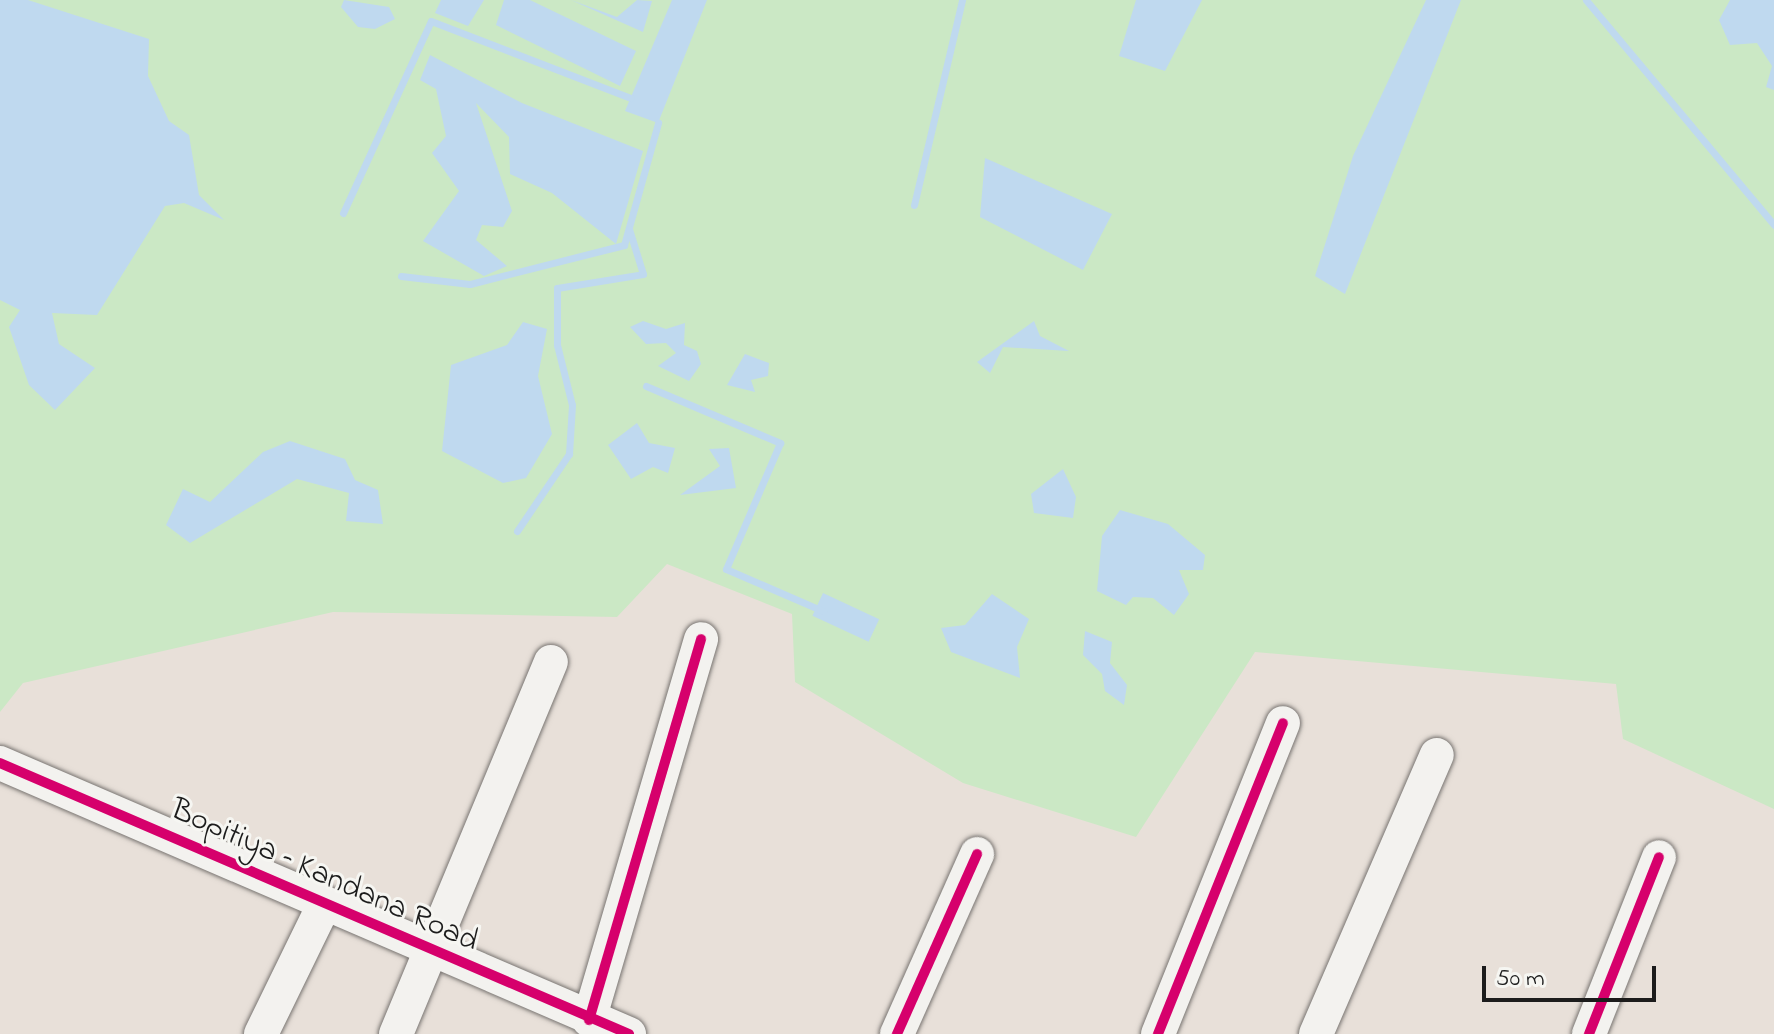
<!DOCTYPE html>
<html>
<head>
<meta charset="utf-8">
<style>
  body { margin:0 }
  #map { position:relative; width:1774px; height:1034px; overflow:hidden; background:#e8e0d9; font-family:"Indie Flower",sans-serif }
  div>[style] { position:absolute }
  .green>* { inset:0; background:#cbe8c5 }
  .water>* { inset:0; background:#bfd9ef; transform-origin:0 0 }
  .stream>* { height:7px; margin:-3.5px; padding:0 3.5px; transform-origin:3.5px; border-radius:3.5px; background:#bfd9ef }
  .roads { filter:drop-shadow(0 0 2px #787471) drop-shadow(0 0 2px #787471) }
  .minor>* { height:34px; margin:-17px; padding:0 17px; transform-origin:17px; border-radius:17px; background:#f3f2ef }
  .cycleway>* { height:10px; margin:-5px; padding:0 5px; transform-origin:5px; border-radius:5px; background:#d6006c }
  span { translate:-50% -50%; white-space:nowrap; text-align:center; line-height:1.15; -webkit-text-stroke:6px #f6f6f2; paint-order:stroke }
  .street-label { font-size:32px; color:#1c1c1c }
  .scale { position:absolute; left:1482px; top:966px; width:174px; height:36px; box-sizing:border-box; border:4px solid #1c1c1c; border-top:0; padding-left:10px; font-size:24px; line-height:28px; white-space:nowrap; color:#1c1c1c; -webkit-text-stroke:6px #f6f6f2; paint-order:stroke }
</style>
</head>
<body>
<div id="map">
  <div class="green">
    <div style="clip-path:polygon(0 0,1774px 0,1774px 809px,1623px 739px,1616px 684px,1255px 652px,1136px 837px,963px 783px,795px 682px,792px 614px,667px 564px,617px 617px,333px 612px,23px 683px,0 712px)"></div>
  </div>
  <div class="water">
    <div style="clip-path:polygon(0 0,28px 0,149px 39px,148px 76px,169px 121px,189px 135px,199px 195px,224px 220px,184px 203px,165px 206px,97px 315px,52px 313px,59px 344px,95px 368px,55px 410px,29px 385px,9px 327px,20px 310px,0 300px)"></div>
    <div style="clip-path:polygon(344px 0,389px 7px,395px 19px,375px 29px,358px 27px,341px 7px)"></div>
    <div style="clip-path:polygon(441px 0,484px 0,468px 26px,435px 13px)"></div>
    <div style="clip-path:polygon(504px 0,530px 0,636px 51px,620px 86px,496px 25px)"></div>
    <div style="clip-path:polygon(571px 0,617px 17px,637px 0,652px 1px,643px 32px)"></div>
    <div style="clip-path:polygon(672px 0,707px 0,658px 123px,625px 111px)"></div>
    <div style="clip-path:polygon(1136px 0,1202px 0,1165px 71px,1119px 56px)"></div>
    <div style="clip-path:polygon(1426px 0,1461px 0,1345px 294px,1315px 276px,1353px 156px)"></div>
    <div style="clip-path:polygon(1730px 0,1774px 0,1774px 90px,1766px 87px,1772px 66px,1757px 43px,1730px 45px,1719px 20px)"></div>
    <div style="clip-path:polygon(430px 55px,522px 103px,643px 151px,616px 244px,552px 193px,510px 174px,509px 137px,476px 103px,512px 211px,503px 227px,482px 225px,476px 240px,507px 266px,484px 276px,423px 241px,459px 191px,432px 153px,446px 136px,436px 89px,420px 80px)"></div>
    <div style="clip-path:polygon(985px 158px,1112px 214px,1083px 270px,980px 217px)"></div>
    <div style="clip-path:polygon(643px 321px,666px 329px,685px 323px,684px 345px,697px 351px,701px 364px,689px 381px,658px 366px,676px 353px,666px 343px,646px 344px,630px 327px)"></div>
    <div style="clip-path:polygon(1034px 321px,1040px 336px,1069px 351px,1003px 347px,990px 373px,977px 362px)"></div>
    <div style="clip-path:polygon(523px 322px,547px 329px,538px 376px,552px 434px,526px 478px,503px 483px,442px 451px,451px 365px,507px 345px)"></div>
    <div style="clip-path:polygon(745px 354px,769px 363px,768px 376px,751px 380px,755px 392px,727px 385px)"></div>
    <div style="clip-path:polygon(637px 423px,649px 443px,675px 448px,668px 473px,653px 467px,631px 479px,608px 445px)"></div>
    <div style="clip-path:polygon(290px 441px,345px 459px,355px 480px,378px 490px,383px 524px,346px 521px,349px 493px,297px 479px,190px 543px,166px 525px,183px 489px,210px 502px,263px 452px)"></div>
    <div style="clip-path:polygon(729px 448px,736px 488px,680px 495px,720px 466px,709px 449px)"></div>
    <div style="clip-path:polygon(1063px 469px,1076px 497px,1073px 518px,1034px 513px,1031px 494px)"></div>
    <div style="clip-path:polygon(1120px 510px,1168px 524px,1205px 555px,1203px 570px,1179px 570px,1189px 594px,1174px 615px,1153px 598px,1133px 597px,1126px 605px,1097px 591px,1102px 536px)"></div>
    <div style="left:823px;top:593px;width:62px;height:25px;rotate:25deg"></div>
    <div style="clip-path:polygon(992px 594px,1029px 619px,1017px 647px,1020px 678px,951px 652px,941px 628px,965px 625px)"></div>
    <div style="clip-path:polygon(1085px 631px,1112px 642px,1110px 663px,1127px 685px,1124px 705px,1105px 691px,1102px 674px,1083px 655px)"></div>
  </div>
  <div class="stream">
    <div style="left:1586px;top:0;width:293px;rotate:50.1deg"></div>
    <div style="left:914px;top:205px;width:211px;rotate:-76.8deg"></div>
    <div style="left:343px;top:213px;width:211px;rotate:-65.4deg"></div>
    <div style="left:431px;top:21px;width:214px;rotate:21.1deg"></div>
    <div style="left:401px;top:276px;width:69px;rotate:6.6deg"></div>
    <div style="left:470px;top:284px;width:159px;rotate:-14.2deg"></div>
    <div style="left:624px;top:245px;width:127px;rotate:-74.4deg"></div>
    <div style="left:646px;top:386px;width:146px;rotate:23deg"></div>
    <div style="left:780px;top:443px;width:137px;rotate:113.2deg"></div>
    <div style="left:726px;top:569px;width:106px;rotate:23.4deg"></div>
    <div style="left:517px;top:531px;width:93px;rotate:-56deg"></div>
    <div style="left:569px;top:454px;width:49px;rotate:-86.5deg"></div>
    <div style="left:572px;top:405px;width:62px;rotate:-104deg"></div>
    <div style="left:557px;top:345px;width:57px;rotate:-90deg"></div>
    <div style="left:557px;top:288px;width:87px;rotate:-9.2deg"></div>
    <div style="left:643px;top:274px;width:47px;rotate:-107.3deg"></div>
  </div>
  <div class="roads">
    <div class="minor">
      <div style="left:0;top:763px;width:685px;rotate:23.31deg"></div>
      <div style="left:589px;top:1020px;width:397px;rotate:-73.6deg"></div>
      <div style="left:261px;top:1034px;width:141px;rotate:-64deg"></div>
      <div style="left:396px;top:1034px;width:403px;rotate:-67.4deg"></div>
      <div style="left:897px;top:1034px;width:197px;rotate:-66deg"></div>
      <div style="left:1158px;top:1034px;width:335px;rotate:-68.1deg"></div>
      <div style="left:1316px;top:1034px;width:304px;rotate:-66.6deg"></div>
      <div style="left:1589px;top:1034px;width:190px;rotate:-68.4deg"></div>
    </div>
  </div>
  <div class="cycleway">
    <div style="left:0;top:763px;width:685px;rotate:23.31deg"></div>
    <div style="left:589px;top:1020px;width:397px;rotate:-73.6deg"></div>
    <div style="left:897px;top:1034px;width:197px;rotate:-66deg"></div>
    <div style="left:1158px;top:1034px;width:335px;rotate:-68.1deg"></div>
    <div style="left:1589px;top:1034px;width:190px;rotate:-68.4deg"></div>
  </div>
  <div class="street-label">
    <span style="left:324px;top:877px;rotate:24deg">Bopitiya – Kandana Road</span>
  </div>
  <div class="scale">50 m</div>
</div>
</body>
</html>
